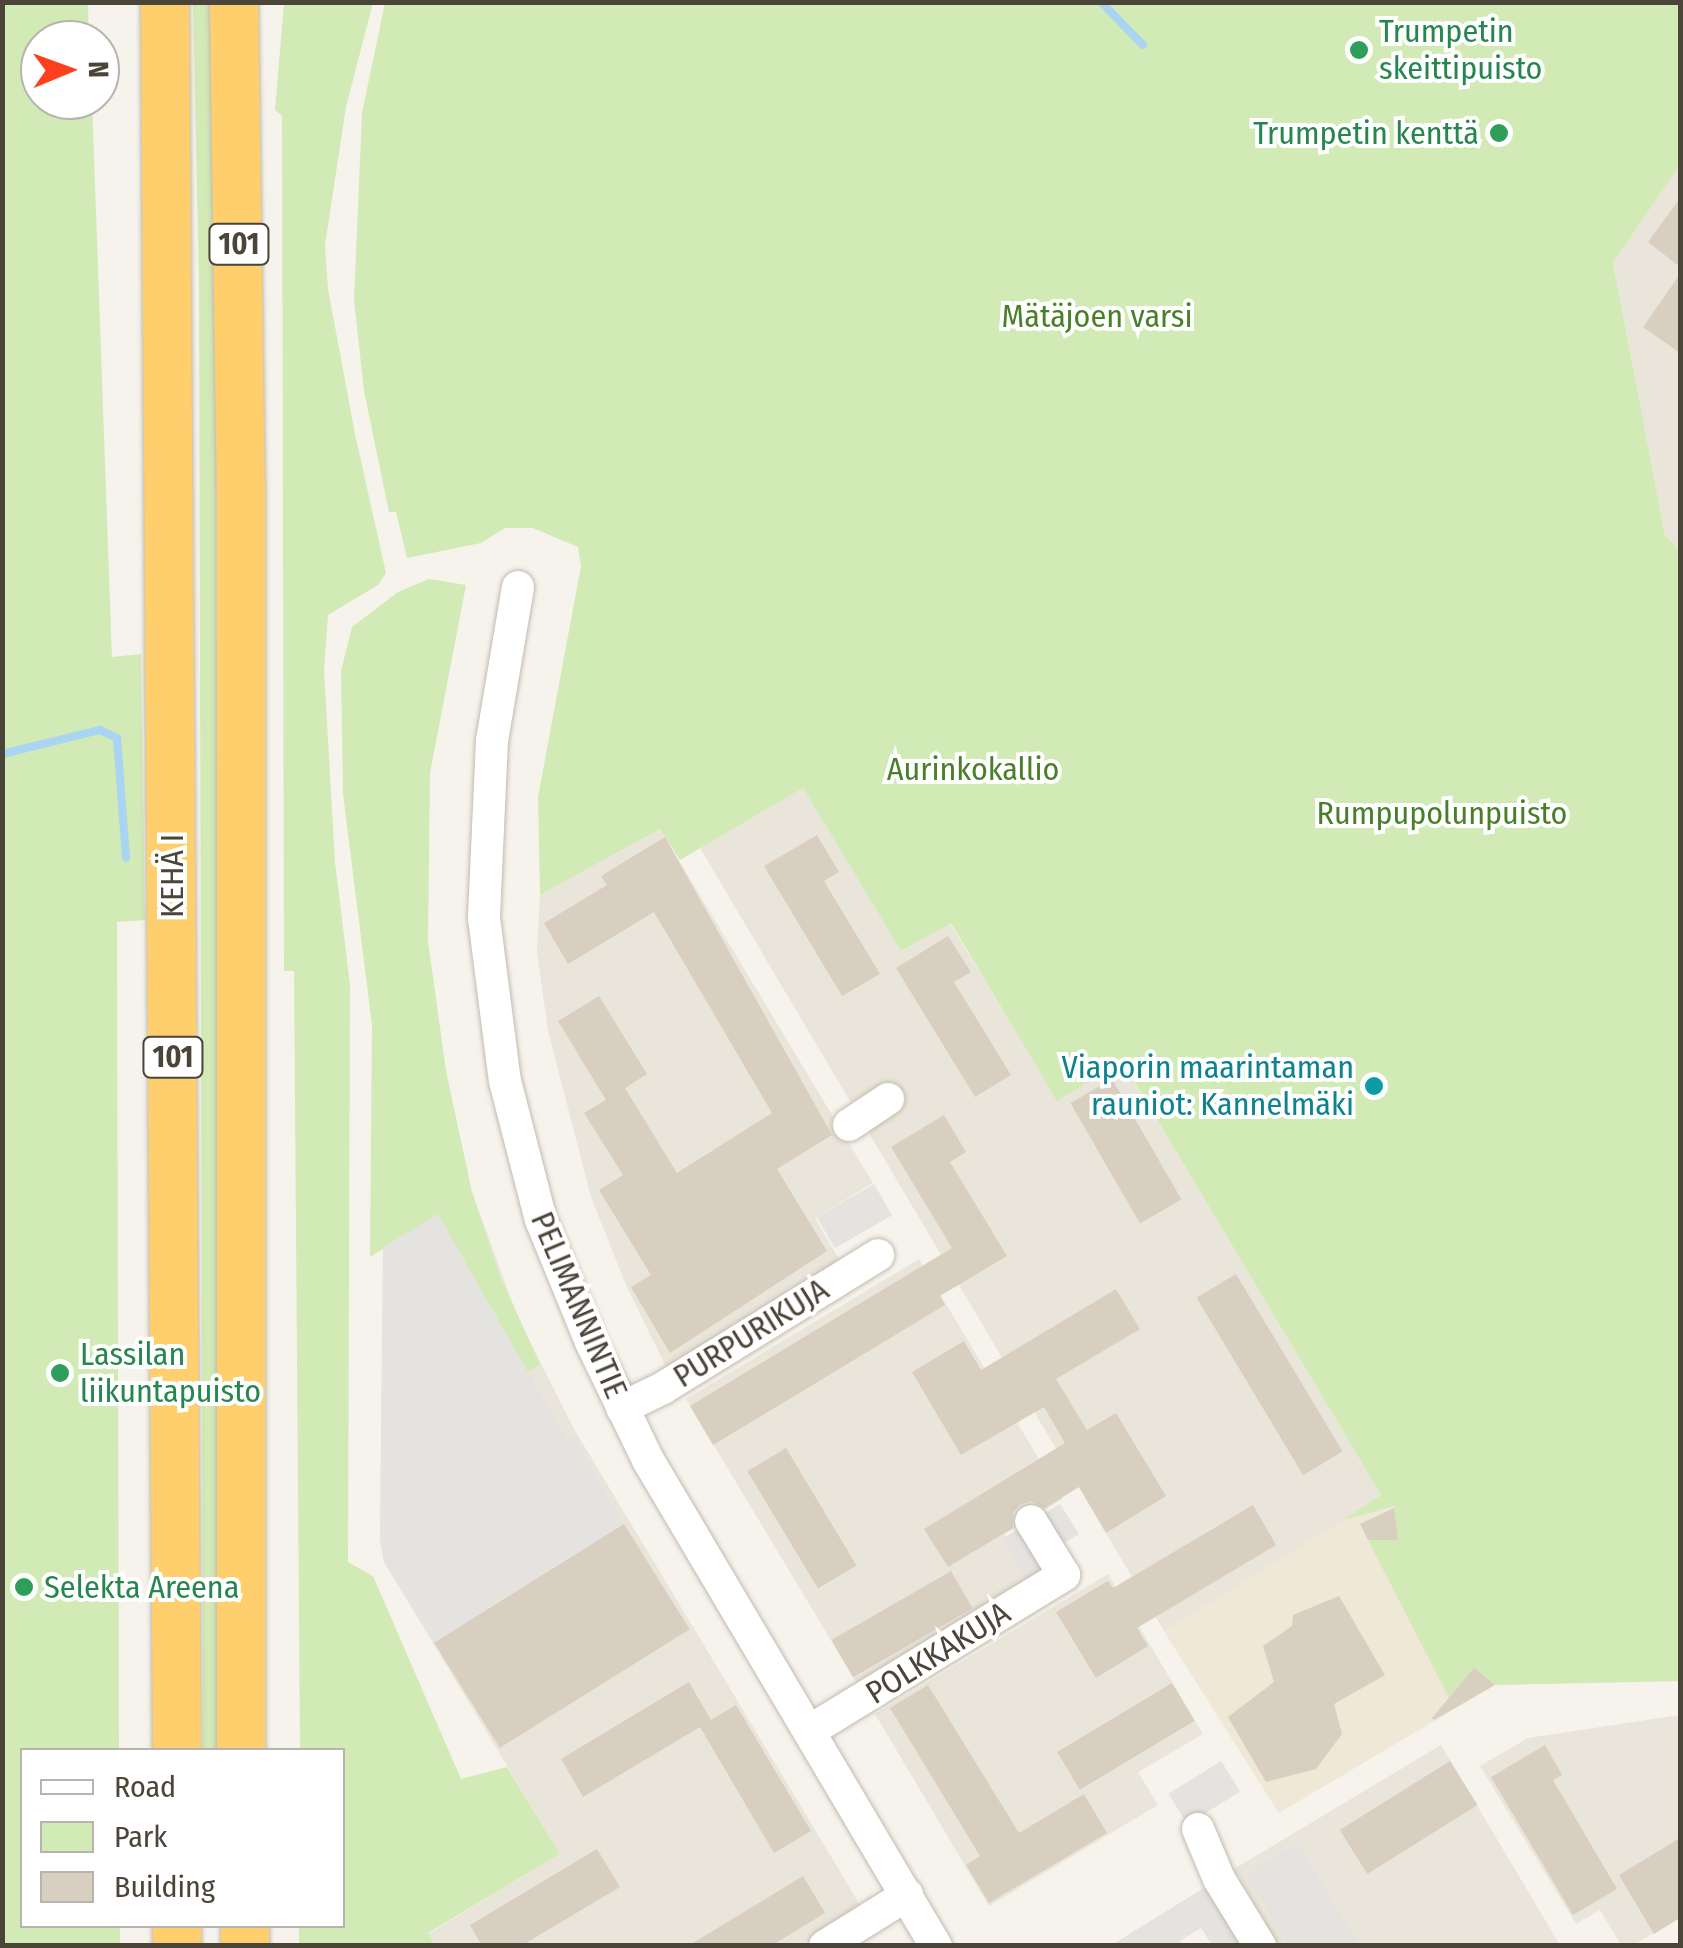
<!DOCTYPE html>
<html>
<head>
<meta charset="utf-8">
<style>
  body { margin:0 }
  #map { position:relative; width:1683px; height:1948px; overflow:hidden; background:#f6f3ec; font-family:"Fira Sans Condensed",sans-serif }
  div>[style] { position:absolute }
  .residential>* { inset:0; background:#eae5da }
  .education>* { inset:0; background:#efe8d6 }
  .green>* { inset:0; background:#d2eab5 }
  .parking>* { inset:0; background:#e5e3e0; transform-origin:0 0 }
  .stream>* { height:8px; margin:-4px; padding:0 4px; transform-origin:4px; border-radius:4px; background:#a9d4f2 }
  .building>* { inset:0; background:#d8cfc1; transform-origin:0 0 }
  .roads { filter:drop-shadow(0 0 2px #c2bbae) drop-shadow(0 0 2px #c2bbae) }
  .minor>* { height:32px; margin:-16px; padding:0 16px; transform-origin:16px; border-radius:16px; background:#fff }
  .highway>* { height:48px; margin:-24px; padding:0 24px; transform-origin:24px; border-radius:24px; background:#ffcf6e }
  .dots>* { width:28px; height:28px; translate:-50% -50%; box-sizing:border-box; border:5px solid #fff; border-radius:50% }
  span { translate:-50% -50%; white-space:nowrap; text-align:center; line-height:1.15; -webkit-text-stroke:8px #fff; paint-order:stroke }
  .shield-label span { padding:2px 8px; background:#fff; border:2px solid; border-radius:8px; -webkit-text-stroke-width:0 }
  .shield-label { font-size:30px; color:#4b4439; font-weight:700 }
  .leisure-label { font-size:32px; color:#27864d }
  .left { translate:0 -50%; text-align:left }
  .right { translate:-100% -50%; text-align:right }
  .park-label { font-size:32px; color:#4a7f2a }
  .street-label { font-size:32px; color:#4b4439 }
  .culture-label { font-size:32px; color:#0d838f }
  .frame { position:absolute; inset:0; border:5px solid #4b4439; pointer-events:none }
  .legend { position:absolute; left:20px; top:1748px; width:325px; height:180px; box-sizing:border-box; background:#fff; border:2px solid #b7b4b0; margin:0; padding:12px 18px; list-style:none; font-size:30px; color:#4b4439 }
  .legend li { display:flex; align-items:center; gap:20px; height:50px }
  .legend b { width:50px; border:2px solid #b7b4b0 }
  .north { position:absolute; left:20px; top:20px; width:100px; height:100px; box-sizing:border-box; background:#fff; border:2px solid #b7b4b0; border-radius:50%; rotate:89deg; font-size:28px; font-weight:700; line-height:40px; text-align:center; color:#4b4439 }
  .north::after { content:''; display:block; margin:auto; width:35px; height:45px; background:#fc3f1d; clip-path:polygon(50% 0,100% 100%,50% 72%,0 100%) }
</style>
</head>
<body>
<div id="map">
  <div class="residential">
    <div style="clip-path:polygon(1680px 165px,1680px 551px,1665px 535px,1613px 261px)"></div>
    <div style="clip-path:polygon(803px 788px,901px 951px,950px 923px,1057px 1100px,1121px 1060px,1381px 1495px,1343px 1521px,1279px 1813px,1164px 1631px,700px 848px)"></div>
    <div style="clip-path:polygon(660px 829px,873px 1183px,815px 1218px,844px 1268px,669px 1373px,626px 1285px,591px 1197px,548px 1031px,537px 952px,540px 895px)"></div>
    <div style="clip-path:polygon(472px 1192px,518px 1318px,574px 1429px,862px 1908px,800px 1945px,435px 1945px,428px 1934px,560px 1854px,384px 1562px,380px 1540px,383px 1247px)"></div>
    <div style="clip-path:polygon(919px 1259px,1063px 1499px,1004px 1534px,1033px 1583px,859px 1687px,686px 1399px)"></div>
    <div style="clip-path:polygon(1108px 1574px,1203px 1734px,1138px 1772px,1158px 1805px,989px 1906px,875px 1714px)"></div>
    <div style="clip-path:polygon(1680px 1715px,1680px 1917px,1634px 1945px,1621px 1945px,1600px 1910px,1576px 1924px,1480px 1766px,1528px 1738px)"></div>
    <div style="clip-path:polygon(1441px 1745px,1560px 1945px,1279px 1945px,1234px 1869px)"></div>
  </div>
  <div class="education">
    <div style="clip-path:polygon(1394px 1505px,1680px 1681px,1495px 1685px,1279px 1813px,1164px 1631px,1343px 1520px)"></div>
  </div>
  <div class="green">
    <div style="clip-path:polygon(88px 3px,89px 40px,40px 40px,40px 100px,92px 100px,112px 657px,141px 654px,145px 920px,117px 922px,119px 1750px,22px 1750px,22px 1926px,120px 1926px,120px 1945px,3px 1946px,2px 3px)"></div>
    <div style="clip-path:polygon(193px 3px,210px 3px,215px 142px,220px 1750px,203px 1750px,199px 284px)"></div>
    <div style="clip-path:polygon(284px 3px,373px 3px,346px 107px,325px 245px,328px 289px,355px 434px,386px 573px,378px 585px,328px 615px,324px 670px,335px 862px,350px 985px,348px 1562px,373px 1576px,461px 1779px,507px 1767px,560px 1854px,428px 1933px,435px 1945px,299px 1945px,299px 1926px,342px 1926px,342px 1750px,300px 1750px,294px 971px,284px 971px,282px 116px,275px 110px)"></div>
    <div style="clip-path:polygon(385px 3px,1680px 3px,1680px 165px,1613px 262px,1665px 535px,1680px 551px,1680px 1681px,1495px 1685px,1474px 1669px,1449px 1698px,1368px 1540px,1397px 1539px,1394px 1506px,1343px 1520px,1381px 1495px,1122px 1061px,1057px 1101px,951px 923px,901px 951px,803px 788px,680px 860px,660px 829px,540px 895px,538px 797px,581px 566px,578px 547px,533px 528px,505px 528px,481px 543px,407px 558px,396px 512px,389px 512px,364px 391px,354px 300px,362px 113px)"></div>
    <div style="clip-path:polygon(429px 579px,466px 585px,430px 773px,428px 941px,446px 1071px,472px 1192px,500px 1276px,540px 1364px,527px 1373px,438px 1214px,370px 1257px,372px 1025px,343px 794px,341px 671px,352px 627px,398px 592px)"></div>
  </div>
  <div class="parking">
    <div style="left:874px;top:1184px;width:36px;height:66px;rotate:60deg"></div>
    <div style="clip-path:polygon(438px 1214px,566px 1439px,573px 1436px,624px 1524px,434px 1642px,384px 1562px,380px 1540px,383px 1247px)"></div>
    <div style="clip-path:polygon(1060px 1504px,1079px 1534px,1050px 1552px,1057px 1563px,1027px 1581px,1002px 1539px)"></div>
    <div style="left:1221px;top:1761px;width:36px;height:62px;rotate:58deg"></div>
    <div style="clip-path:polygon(1298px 1843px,1359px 1945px,1289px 1945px,1246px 1874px)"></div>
    <div style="clip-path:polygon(1207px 1886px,1244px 1945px,1212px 1945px,1201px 1928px,1180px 1941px,1182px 1945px,1110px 1946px)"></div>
  </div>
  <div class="stream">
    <div style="left:1101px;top:2px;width:60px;rotate:45.7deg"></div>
    <div style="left:2px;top:754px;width:101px;rotate:-13.8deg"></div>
    <div style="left:100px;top:730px;width:19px;rotate:25deg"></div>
    <div style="left:117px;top:738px;width:120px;rotate:85.7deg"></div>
  </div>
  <div class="building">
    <div style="clip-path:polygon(1680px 198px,1680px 267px,1648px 242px)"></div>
    <div style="clip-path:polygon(1680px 274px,1680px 353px,1643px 327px)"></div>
    <div style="clip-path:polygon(817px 835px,839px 872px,824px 881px,880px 974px,842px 996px,764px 866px)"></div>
    <div style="clip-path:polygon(665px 837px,832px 1135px,777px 1169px,827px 1251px,670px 1353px,631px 1287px,651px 1275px,599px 1190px,623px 1175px,584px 1113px,606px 1100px,558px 1021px,599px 996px,647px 1074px,625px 1088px,677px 1173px,772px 1113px,654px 912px,568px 964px,544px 923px,607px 885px,601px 876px)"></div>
    <div style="clip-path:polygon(948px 936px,971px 972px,954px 982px,1011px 1075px,975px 1097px,896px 968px)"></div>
    <div style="left:1112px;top:1079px;width:139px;height:48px;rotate:60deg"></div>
    <div style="clip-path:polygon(944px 1115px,966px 1152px,950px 1162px,1007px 1256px,940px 1296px,945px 1305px,713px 1445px,690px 1406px,952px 1248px,891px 1147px)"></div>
    <div style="left:1236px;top:1274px;width:207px;height:46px;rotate:59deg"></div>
    <div style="clip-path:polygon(1116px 1289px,1140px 1329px,1056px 1379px,1087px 1430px,1116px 1413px,1166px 1496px,1106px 1533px,1079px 1487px,1045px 1508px,1031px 1501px,1021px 1504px,1013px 1512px,1013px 1528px,948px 1567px,924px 1529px,1065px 1443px,1044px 1407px,961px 1455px,912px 1372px,964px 1341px,981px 1370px)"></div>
    <div style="left:786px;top:1448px;width:137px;height:45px;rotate:59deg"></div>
    <div style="clip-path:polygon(1253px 1505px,1276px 1545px,1137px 1628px,1148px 1646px,1096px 1678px,1056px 1612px,1108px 1581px,1113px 1588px)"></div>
    <div style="clip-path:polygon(1394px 1508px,1398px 1540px,1368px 1540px,1360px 1524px)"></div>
    <div style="left:624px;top:1524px;width:124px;height:224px;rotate:58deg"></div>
    <div style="left:951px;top:1571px;width:43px;height:138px;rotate:60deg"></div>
    <div style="clip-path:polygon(1339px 1596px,1385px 1675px,1334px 1704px,1342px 1734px,1316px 1769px,1266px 1782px,1228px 1717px,1274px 1682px,1263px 1646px,1292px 1626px,1293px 1615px)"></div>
    <div style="clip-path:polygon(1474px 1668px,1495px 1685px,1434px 1720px,1432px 1718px)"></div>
    <div style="clip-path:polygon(689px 1682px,711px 1720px,736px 1705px,811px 1831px,774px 1853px,700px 1727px,583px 1797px,561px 1759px)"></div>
    <div style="left:1172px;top:1683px;width:44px;height:134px;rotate:59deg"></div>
    <div style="clip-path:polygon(928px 1685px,1019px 1833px,1084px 1794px,1107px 1833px,989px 1903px,966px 1865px,980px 1856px,890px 1708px)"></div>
    <div style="clip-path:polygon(1545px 1745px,1562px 1775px,1553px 1780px,1617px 1889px,1573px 1915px,1491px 1777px)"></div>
    <div style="left:1450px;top:1761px;width:52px;height:130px;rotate:58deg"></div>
    <div style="clip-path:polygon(1680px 1838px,1680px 1918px,1654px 1934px,1619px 1875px)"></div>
    <div style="clip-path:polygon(597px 1849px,620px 1887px,521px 1946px,482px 1946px,470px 1925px)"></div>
    <div style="clip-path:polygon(803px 1876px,825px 1913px,771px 1946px,688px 1946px)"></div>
  </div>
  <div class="roads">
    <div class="minor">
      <div style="left:518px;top:587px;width:155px;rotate:99.6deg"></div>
      <div style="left:492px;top:740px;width:178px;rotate:92.6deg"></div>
      <div style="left:484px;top:918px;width:164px;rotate:82.7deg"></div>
      <div style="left:505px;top:1081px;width:144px;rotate:75.5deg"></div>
      <div style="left:541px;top:1220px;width:132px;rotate:67.7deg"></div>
      <div style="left:591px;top:1342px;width:131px;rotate:64.2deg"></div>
      <div style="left:648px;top:1460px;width:565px;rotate:59.35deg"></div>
      <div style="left:849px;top:1125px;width:47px;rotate:-33.7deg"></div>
      <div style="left:622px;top:1408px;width:46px;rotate:-26deg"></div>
      <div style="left:663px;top:1388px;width:253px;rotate:-31.7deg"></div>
      <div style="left:811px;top:1730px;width:297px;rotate:-31.5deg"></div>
      <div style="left:1064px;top:1575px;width:63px;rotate:-121.4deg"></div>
      <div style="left:1198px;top:1829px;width:54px;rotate:67.2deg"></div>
      <div style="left:1219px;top:1879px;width:79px;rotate:58.5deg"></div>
      <div style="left:825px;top:1946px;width:97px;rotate:-31.9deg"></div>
    </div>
    <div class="highway">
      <div style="left:165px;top:2px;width:1748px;rotate:89.61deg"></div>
      <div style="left:234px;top:2px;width:484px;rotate:89.2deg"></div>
      <div style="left:241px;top:486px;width:1264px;rotate:90deg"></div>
      <div style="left:177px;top:1926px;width:20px;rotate:90deg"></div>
      <div style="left:245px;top:1926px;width:20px;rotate:90deg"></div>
    </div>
  </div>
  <div class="dots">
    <div style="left:1359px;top:50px;background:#2e9e5b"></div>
    <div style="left:1499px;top:133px;background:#2e9e5b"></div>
    <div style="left:1374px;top:1086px;background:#0f9aa8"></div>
    <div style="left:60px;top:1373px;background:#2e9e5b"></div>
    <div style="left:24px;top:1587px;background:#2e9e5b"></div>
  </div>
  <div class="shield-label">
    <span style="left:239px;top:244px">101</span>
    <span style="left:173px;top:1057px">101</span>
  </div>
  <div class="leisure-label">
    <span class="left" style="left:1379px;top:50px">Trumpetin<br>skeittipuisto</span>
    <span class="right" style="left:1479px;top:133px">Trumpetin kenttä</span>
    <span class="left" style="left:80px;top:1373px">Lassilan<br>liikuntapuisto</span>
    <span class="left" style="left:44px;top:1587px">Selekta Areena</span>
  </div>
  <div class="park-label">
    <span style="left:1097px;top:316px">Mätäjoen varsi</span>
    <span style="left:973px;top:769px">Aurinkokallio</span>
    <span style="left:1442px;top:813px">Rumpupolunpuisto</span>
  </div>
  <div class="street-label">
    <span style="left:172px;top:876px;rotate:-90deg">KEHÄ I</span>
    <span style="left:579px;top:1305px;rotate:67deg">PELIMANNINTIE</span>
    <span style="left:751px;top:1333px;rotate:-32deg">PURPURIKUJA</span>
    <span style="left:938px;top:1653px;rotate:-32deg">POLKKAKUJA</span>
  </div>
  <div class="culture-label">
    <span class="right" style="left:1354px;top:1086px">Viaporin maarintaman<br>rauniot: Kannelmäki</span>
  </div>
  <div class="frame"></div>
  <ul class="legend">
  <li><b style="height:12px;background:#fff"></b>Road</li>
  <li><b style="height:28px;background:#d2eab5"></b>Park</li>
  <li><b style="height:28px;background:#d8cfc1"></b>Building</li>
  </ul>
  <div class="north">N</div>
</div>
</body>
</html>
